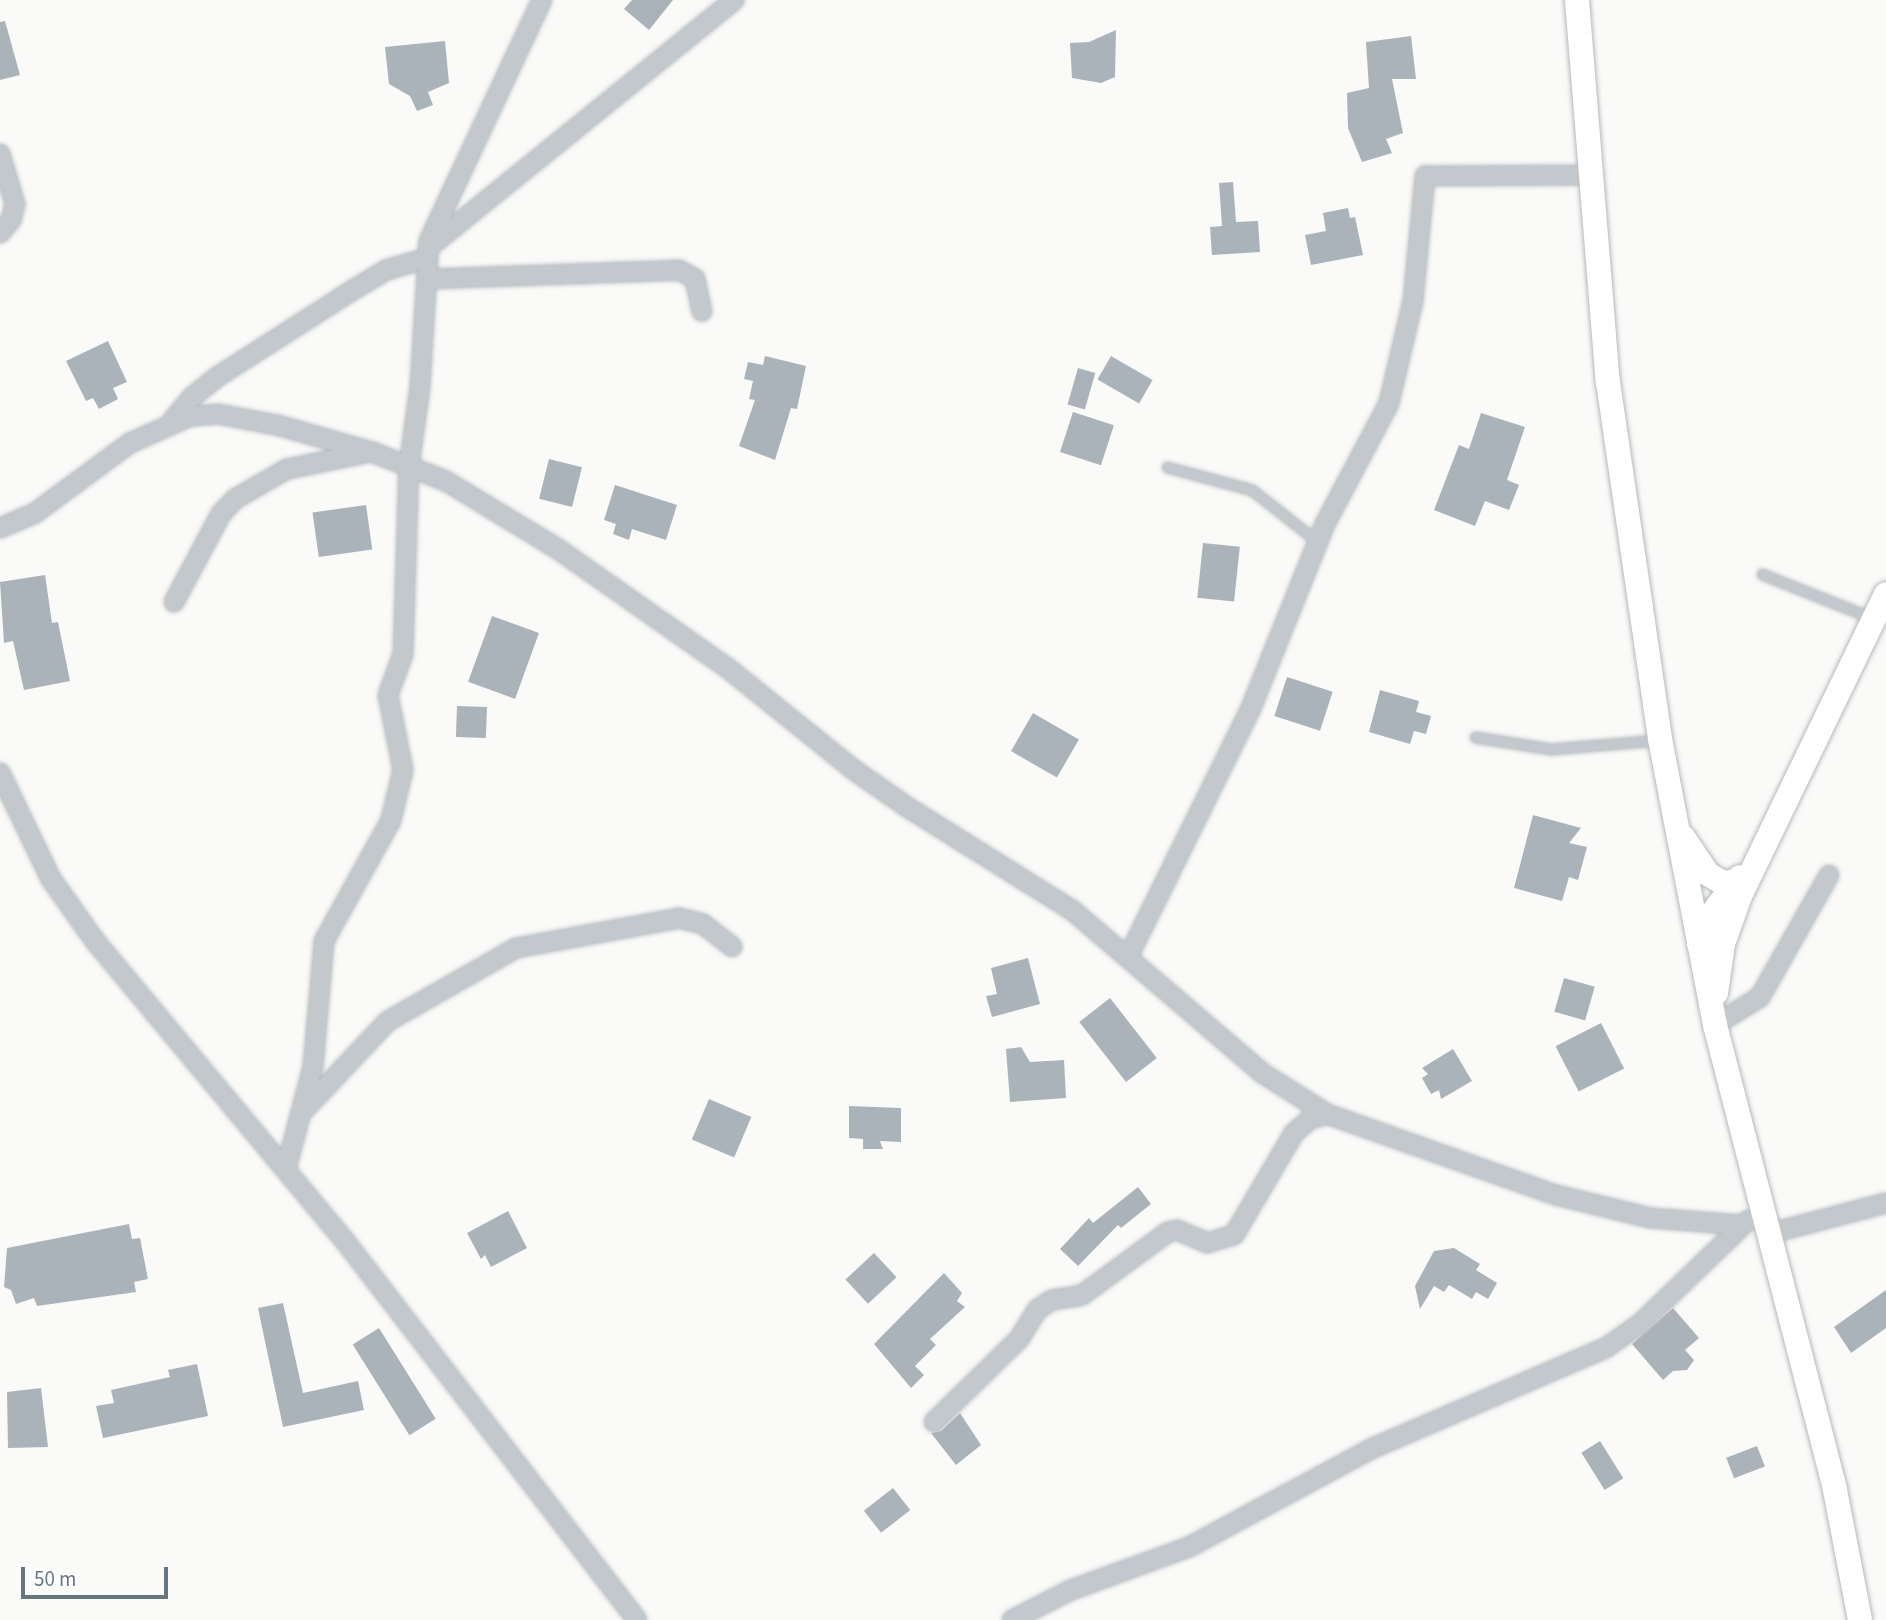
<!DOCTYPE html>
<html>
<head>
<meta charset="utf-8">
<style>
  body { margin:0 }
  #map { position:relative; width:1886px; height:1620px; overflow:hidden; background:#fafaf8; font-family:"Source Sans 3",sans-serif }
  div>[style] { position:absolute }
  .building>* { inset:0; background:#aab3b9; transform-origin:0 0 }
  .roads { filter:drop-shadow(0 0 2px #b3babf) drop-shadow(0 0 2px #b3babf) }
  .service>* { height:9px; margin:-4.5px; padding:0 4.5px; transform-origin:4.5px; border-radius:4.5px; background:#c3c8cc }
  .minor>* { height:18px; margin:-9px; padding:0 9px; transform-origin:9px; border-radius:9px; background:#c3c8cc }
  .secondary>* { height:24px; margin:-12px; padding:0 12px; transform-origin:12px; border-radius:12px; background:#fff }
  span { translate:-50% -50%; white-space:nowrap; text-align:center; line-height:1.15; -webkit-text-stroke:7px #fff; paint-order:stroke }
  .scale { position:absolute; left:21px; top:1567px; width:147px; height:32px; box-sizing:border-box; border:4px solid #657683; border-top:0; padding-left:9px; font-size:21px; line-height:24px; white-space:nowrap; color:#657683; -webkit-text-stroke:5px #fff; paint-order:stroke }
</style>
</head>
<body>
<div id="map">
  <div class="building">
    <div style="clip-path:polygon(632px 0,673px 0,649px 30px,624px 9px)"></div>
    <div style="clip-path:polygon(5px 21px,20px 75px,0 80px,0 22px)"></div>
    <div style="clip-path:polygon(1116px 30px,1115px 77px,1101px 83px,1072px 78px,1070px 43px,1089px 42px)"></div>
    <div style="clip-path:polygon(1411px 36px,1416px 79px,1392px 79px,1403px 133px,1386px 139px,1392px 153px,1362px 162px,1348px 128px,1347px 93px,1369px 88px,1366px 42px)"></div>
    <div style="clip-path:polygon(445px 41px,449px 83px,428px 92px,433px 105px,417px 111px,410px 96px,389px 84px,385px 47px)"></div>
    <div style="clip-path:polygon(1233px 182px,1236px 222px,1258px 221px,1260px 252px,1212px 255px,1210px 227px,1222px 226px,1219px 183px)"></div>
    <div style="clip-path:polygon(1348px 208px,1350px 218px,1355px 217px,1363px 255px,1311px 265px,1305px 235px,1326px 231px,1323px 213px)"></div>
    <div style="clip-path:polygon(108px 341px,127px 382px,113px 388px,118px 399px,99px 409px,93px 398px,86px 401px,66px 361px)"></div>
    <div style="clip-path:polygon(765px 356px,806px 366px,797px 409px,791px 408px,775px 460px,739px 446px,755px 400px,749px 399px,753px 381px,744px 379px,748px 362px,763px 365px)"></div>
    <div style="left:1111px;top:356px;width:48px;height:27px;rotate:30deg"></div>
    <div style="left:1078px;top:368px;width:18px;height:38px;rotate:16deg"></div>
    <div style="left:1073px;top:412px;width:43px;height:42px;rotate:18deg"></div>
    <div style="clip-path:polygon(1481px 413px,1525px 427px,1507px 480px,1519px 485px,1509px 510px,1485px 501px,1475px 526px,1434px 510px,1459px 445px,1469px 449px)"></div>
    <div style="left:549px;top:459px;width:34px;height:41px;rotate:14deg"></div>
    <div style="clip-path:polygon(615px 485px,677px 505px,666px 540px,632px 529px,629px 540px,613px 534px,616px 524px,604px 520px)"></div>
    <div style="left:366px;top:505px;width:45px;height:54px;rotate:82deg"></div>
    <div style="left:1203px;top:543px;width:37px;height:55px;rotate:6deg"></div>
    <div style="clip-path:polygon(45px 575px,52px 623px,58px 622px,70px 681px,24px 690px,13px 641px,4px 643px,0 582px)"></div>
    <div style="left:492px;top:616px;width:50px;height:70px;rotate:20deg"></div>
    <div style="left:1287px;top:677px;width:48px;height:41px;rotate:18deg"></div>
    <div style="clip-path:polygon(1380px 690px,1419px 701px,1416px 712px,1431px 716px,1426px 734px,1414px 731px,1410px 744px,1369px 732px)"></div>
    <div style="left:457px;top:706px;width:30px;height:31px;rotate:2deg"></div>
    <div style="left:1033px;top:713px;width:53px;height:44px;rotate:30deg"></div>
    <div style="clip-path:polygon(1533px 815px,1581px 828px,1569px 843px,1587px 847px,1578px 880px,1569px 877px,1562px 901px,1514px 888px)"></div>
    <div style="clip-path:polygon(1028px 958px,1040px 1004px,992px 1017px,986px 996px,997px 994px,991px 968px)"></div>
    <div style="left:1564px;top:978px;width:32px;height:35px;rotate:16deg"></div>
    <div style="left:1110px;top:998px;width:76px;height:39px;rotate:52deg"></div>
    <div style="left:1601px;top:1023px;width:51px;height:51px;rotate:63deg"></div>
    <div style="clip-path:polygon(1021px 1047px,1030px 1062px,1064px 1060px,1066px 1098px,1010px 1102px,1006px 1049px)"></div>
    <div style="clip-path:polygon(1453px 1049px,1472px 1081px,1441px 1099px,1439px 1090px,1431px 1094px,1422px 1078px,1428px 1074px,1422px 1068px)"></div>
    <div style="left:709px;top:1099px;width:46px;height:44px;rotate:23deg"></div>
    <div style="clip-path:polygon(849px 1106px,901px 1108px,901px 1142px,880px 1141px,883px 1149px,863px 1149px,863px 1139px,849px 1138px)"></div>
    <div style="clip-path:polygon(1138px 1187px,1151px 1204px,1121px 1228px,1118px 1225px,1078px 1266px,1060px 1249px,1089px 1218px,1093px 1223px)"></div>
    <div style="clip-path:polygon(508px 1211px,527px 1248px,491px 1267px,485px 1255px,481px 1259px,467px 1233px)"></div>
    <div style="clip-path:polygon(129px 1224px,132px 1239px,140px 1238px,148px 1279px,134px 1282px,136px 1292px,37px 1306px,34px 1298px,16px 1304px,11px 1290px,4px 1287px,7px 1248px)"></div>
    <div style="clip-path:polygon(1454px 1248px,1480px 1264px,1476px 1270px,1497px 1283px,1488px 1299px,1476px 1292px,1472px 1299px,1449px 1285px,1444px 1292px,1434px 1286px,1420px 1309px,1415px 1286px,1434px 1251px)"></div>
    <div style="left:874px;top:1253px;width:33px;height:39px;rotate:47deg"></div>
    <div style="clip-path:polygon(944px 1273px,962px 1293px,957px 1301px,965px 1307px,930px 1339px,936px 1345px,915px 1366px,924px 1375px,911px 1388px,874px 1344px)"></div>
    <div style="clip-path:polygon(1886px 1290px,1886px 1328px,1851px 1353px,1834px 1327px)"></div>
    <div style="clip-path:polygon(283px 1303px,303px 1393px,358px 1381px,364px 1410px,283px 1427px,258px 1308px)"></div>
    <div style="clip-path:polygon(1673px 1308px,1699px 1338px,1685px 1350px,1694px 1360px,1687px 1370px,1673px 1371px,1663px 1380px,1632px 1344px)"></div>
    <div style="left:379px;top:1328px;width:107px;height:31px;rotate:58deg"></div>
    <div style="clip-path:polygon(197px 1364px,208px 1416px,103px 1438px,96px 1406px,114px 1403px,111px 1390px,170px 1377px,168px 1370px)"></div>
    <div style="clip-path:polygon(41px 1388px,48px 1447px,8px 1448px,7px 1392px)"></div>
    <div style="clip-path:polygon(960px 1413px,981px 1445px,956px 1465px,931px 1433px,941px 1431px)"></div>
    <div style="left:1600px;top:1441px;width:44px;height:22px;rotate:58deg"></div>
    <div style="left:1757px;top:1446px;width:22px;height:33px;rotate:69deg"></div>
    <div style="left:893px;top:1488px;width:28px;height:37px;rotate:52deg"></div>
  </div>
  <div class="roads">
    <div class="service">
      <div style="left:1167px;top:467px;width:88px;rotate:15.1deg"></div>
      <div style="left:1252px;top:490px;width:84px;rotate:38.2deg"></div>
      <div style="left:1762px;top:574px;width:118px;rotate:21.8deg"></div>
      <div style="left:1475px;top:737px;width:77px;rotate:9deg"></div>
      <div style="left:1551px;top:749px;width:108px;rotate:-4.8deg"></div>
    </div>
    <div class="minor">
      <div style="left:0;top:154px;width:52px;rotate:73.3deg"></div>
      <div style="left:15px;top:204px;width:16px;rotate:104deg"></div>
      <div style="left:11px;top:220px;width:17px;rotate:130deg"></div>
      <div style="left:428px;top:248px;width:394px;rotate:-39deg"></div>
      <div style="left:427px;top:279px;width:252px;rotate:-2deg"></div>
      <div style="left:679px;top:270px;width:18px;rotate:29deg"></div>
      <div style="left:695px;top:279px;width:33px;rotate:78deg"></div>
      <div style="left:172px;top:421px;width:30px;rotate:-50deg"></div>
      <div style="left:191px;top:398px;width:33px;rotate:-39deg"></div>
      <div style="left:217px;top:377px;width:167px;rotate:-32.6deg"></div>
      <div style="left:358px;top:287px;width:33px;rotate:-31deg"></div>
      <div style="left:386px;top:270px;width:44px;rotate:-15.9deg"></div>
      <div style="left:0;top:528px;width:38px;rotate:-23deg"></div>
      <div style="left:35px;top:513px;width:118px;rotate:-36.4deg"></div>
      <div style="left:130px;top:443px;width:67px;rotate:-23.9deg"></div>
      <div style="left:191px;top:416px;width:27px;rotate:-4deg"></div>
      <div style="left:218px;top:414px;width:60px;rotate:10.6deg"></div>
      <div style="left:277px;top:425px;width:99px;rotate:15.9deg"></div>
      <div style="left:372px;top:452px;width:79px;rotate:21.4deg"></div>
      <div style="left:446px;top:481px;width:131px;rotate:31.3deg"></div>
      <div style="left:558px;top:549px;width:210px;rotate:35.1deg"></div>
      <div style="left:730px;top:670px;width:159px;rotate:38.9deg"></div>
      <div style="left:854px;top:770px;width:65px;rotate:34.9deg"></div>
      <div style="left:907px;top:807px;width:195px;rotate:32deg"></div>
      <div style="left:1072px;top:910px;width:250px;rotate:40.6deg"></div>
      <div style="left:1262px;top:1073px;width:77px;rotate:32.2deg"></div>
      <div style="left:174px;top:602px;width:100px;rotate:-61.9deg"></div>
      <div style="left:221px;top:514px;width:21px;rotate:-47deg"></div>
      <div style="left:235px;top:499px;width:60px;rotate:-30deg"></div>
      <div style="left:287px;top:469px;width:80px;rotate:-11.6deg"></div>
      <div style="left:0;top:773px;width:118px;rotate:64.3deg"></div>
      <div style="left:51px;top:879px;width:76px;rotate:54.6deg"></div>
      <div style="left:95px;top:941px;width:391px;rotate:50.2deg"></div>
      <div style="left:345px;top:1241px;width:478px;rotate:52.4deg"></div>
      <div style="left:1129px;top:955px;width:275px;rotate:-63.7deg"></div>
      <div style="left:1251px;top:708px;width:198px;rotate:-68.1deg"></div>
      <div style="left:1325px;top:524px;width:137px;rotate:-62.1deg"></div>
      <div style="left:1389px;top:403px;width:105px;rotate:-76.8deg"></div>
      <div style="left:1413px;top:301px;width:126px;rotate:-84.5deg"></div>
      <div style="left:1425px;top:176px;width:164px;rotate:-0.3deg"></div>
      <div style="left:1715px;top:1025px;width:53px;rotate:-31.9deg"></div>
      <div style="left:1760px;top:997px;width:140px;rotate:-60.5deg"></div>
      <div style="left:305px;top:1109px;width:121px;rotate:-46.7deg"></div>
      <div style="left:388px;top:1021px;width:147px;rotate:-29.7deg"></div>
      <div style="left:516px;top:948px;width:166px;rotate:-10.4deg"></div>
      <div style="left:679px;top:918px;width:25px;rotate:14deg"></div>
      <div style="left:703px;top:924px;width:37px;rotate:38deg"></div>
      <div style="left:286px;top:1169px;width:106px;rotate:-75.2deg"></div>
      <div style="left:313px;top:1067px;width:126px;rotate:-85deg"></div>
      <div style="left:324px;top:941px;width:138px;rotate:-61deg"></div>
      <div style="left:391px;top:820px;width:51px;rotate:-76.5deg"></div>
      <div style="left:403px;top:770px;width:76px;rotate:-101.3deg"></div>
      <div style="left:388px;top:695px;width:44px;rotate:-69.9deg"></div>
      <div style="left:403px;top:654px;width:187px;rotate:-88.2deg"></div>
      <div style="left:409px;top:467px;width:81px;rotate:-82.2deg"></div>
      <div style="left:420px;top:387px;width:146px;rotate:-86.5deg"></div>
      <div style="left:429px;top:241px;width:266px;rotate:-64.9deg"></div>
      <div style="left:1768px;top:1234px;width:122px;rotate:-14.7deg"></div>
      <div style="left:934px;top:1422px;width:119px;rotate:-44.3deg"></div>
      <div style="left:1019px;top:1339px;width:36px;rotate:-58deg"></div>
      <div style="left:1038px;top:1309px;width:17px;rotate:-33deg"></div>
      <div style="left:1052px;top:1300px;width:30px;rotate:-9deg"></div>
      <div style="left:1082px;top:1295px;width:107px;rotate:-36.2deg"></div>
      <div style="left:1168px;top:1232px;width:9px;rotate:-13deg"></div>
      <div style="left:1177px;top:1230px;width:33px;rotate:23deg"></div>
      <div style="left:1207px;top:1243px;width:28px;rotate:-17deg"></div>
      <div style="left:1234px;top:1235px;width:118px;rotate:-59.5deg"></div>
      <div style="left:1294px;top:1133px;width:21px;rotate:-41deg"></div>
      <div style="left:1310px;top:1119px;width:18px;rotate:-16deg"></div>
      <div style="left:1327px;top:1114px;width:243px;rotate:19.5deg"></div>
      <div style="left:1556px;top:1195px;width:97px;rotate:13.7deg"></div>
      <div style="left:1650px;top:1218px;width:92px;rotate:4.4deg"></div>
      <div style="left:1012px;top:1620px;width:66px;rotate:-27deg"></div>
      <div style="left:1071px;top:1590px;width:126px;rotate:-20deg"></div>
      <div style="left:1189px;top:1547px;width:209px;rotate:-28.3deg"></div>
      <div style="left:1373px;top:1448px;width:255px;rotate:-23.3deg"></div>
      <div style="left:1607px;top:1347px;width:39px;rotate:-35deg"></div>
      <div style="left:1639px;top:1325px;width:151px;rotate:-43.9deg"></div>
    </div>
    <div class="secondary">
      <div style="left:1577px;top:0;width:383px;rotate:85.4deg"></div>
      <div style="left:1608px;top:382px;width:361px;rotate:81.7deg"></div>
      <div style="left:1660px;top:739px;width:291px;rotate:79.1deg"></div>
      <div style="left:1715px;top:1025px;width:480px;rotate:75.5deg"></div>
      <div style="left:1835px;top:1490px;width:132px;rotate:79.1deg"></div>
      <div style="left:1683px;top:837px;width:45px;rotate:56deg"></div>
      <div style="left:1708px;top:874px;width:17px;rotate:31deg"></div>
      <div style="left:1723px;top:883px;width:14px;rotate:-8deg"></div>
      <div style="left:1699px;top:944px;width:30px;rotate:-69deg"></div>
      <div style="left:1710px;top:916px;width:49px;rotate:-52.4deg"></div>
      <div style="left:1716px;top:993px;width:49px;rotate:-81.9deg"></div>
      <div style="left:1723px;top:944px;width:51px;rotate:-70.5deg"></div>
      <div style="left:1740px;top:896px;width:335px;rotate:-64.2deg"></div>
    </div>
  </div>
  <div class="scale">50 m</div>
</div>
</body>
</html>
